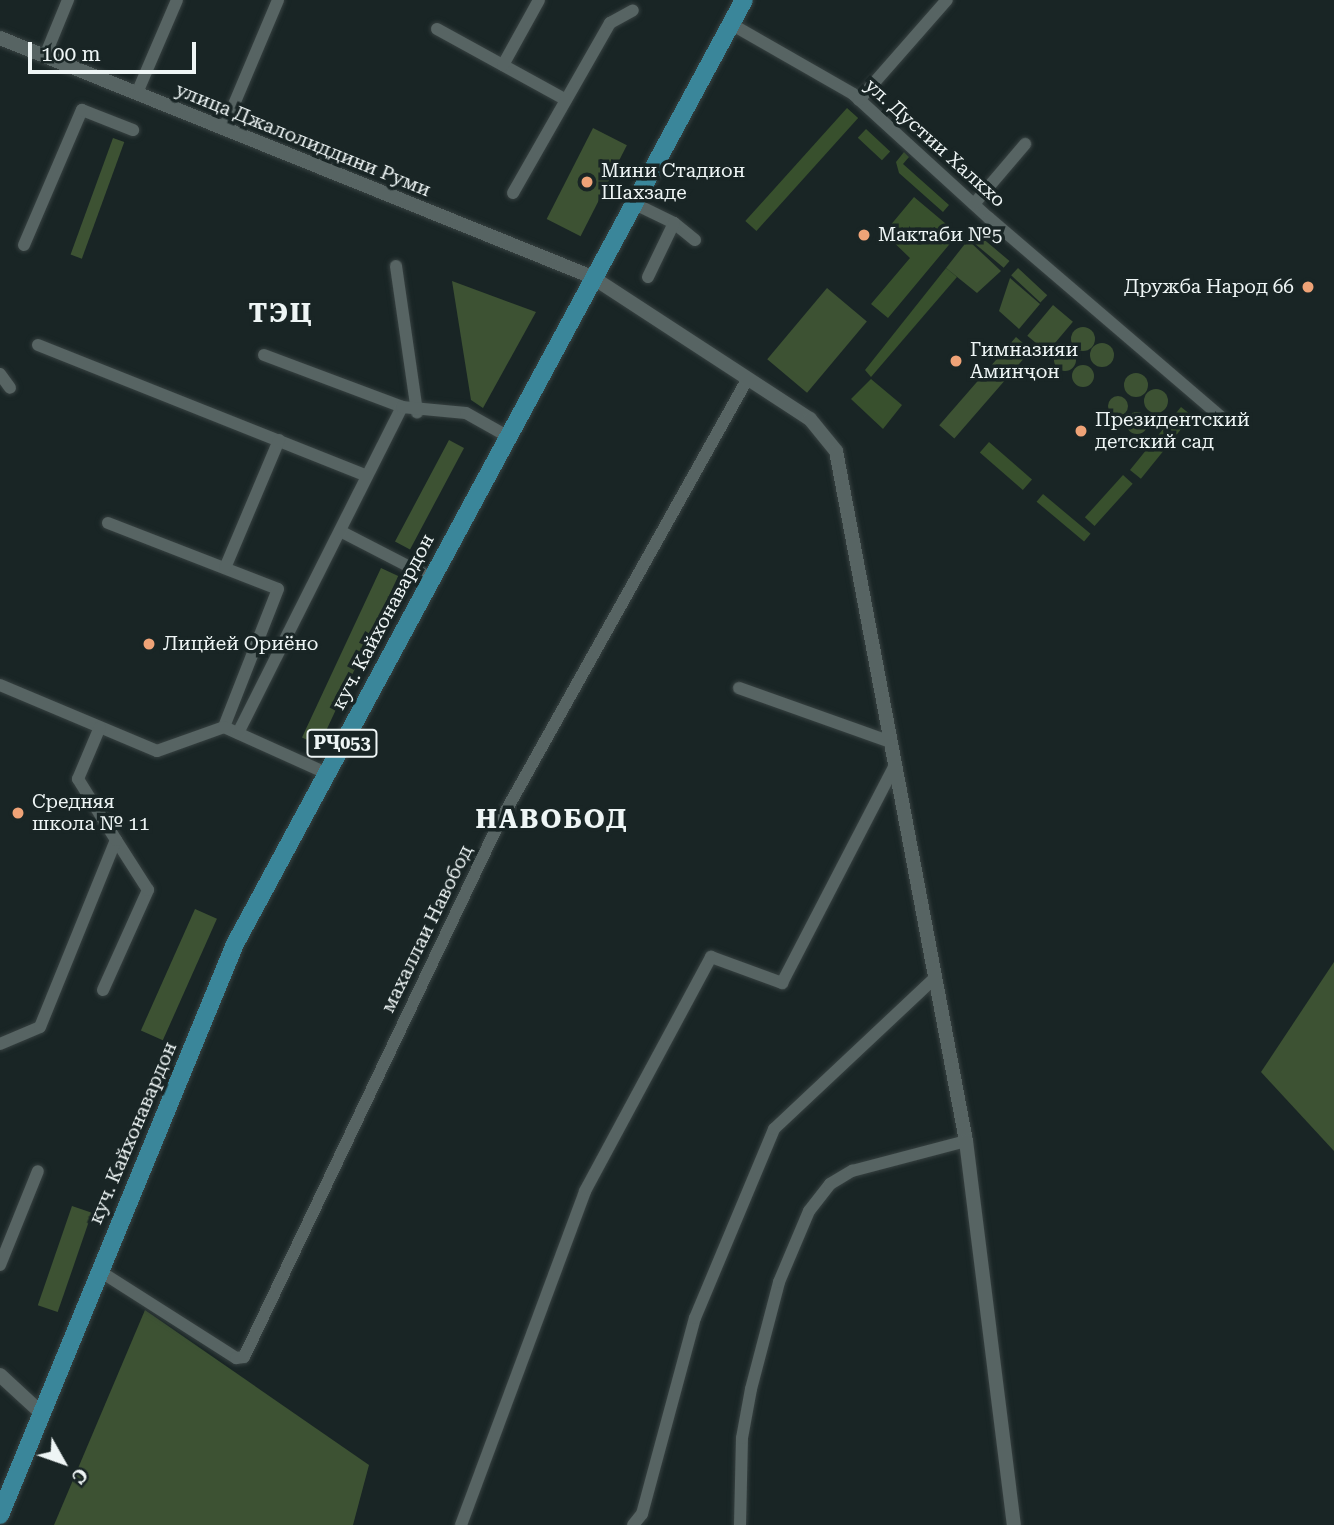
<!DOCTYPE html>
<html>
<head>
<meta charset="utf-8">
<style>
  body { margin:0 }
  #map { position:relative; width:1334px; height:1525px; overflow:hidden; background:#192525; font-family:"Roboto Serif",serif }
  div>[style] { position:absolute }
  .green>* { inset:0; background:#3d5233; transform-origin:0 0 }
  .round { border-radius:50% }
  .forest>* { inset:0; background:#38502d; transform-origin:0 0 }
  .roads { filter:drop-shadow(0 0 2px #374141) drop-shadow(0 0 2px #374141) }
  .minor>* { height:12px; margin:-6px; padding:0 6px; transform-origin:6px; border-radius:6px; background:#576463 }
  .tertiary>* { height:14px; margin:-7px; padding:0 7px; transform-origin:7px; border-radius:7px; background:#576463 }
  .primary>* { height:18px; margin:-9px; padding:0 9px; transform-origin:9px; border-radius:9px; background:#3a869a }
  .dots>* { width:19px; height:19px; translate:-50% -50%; box-sizing:border-box; border:4px solid #192525; border-radius:50% }
  span { translate:-50% -50%; white-space:nowrap; text-align:center; line-height:1.15; -webkit-text-stroke:7px #192525; paint-order:stroke }
  .shield-label span { padding:2px 5px; background:#192525; border:2px solid; border-radius:5px; -webkit-text-stroke-width:0 }
  .shield-label { font-size:18px; color:#eef5f5; font-weight:700 }
  .street-label { font-size:19px; color:#eef5f5 }
  .poi-label { font-size:19px; color:#eef5f5 }
  .left { translate:0 -50%; text-align:left }
  .right { translate:-100% -50%; text-align:right }
  .district-label { font-size:26px; color:#eef5f5; font-weight:700; letter-spacing:2px }
  .north { position:absolute; left:28px; top:1427px; width:70px; height:70px; -webkit-text-stroke:5px #192525; paint-order:stroke; rotate:130deg; font-size:19px; font-weight:700; line-height:28px; text-align:center; color:#eef5f5 }
  .north::after { content:''; display:block; margin:auto; width:24px; height:32px; background:#eef5f5; clip-path:polygon(50% 0,100% 100%,50% 72%,0 100%) }
  .scale { position:absolute; left:28px; top:42px; width:168px; height:32px; box-sizing:border-box; border:4px solid #eef5f5; border-top:0; padding-left:9px; font-size:21px; line-height:24px; white-space:nowrap; color:#eef5f5; -webkit-text-stroke:5px #192525; paint-order:stroke }
</style>
</head>
<body>
<div id="map">
  <div class="green">
    <div style="left:593px;top:128px;width:38px;height:102px;rotate:27deg"></div>
    <div style="left:113px;top:138px;width:12px;height:124px;rotate:20deg"></div>
    <div style="left:975px;top:232px;width:45px;height:9px;rotate:40deg"></div>
    <div style="clip-path:polygon(968px 240px,1001px 271px,977px 293px,946px 268px)"></div>
    <div style="left:1018px;top:268px;width:40px;height:10px;rotate:43deg"></div>
    <div style="clip-path:polygon(1010px 278px,1040px 304px,1019px 329px,999px 311px)"></div>
    <div style="clip-path:polygon(452px 281px,536px 312px,483px 408px,471px 400px)"></div>
    <div style="left:827px;top:288px;width:52px;height:93px;rotate:40deg"></div>
    <div style="left:1053px;top:305px;width:26px;height:40px;rotate:40deg"></div>
    <div class="round" style="left:1071px;top:327px;width:24px;height:24px"></div>
    <div style="left:1016px;top:337px;width:20px;height:117px;rotate:41deg"></div>
    <div class="round" style="left:1090px;top:343px;width:24px;height:24px"></div>
    <div class="round" style="left:1054px;top:349px;width:22px;height:22px"></div>
    <div class="round" style="left:1072px;top:365px;width:22px;height:22px"></div>
    <div class="round" style="left:1124px;top:373px;width:24px;height:24px"></div>
    <div class="round" style="left:1144px;top:389px;width:24px;height:24px"></div>
    <div class="round" style="left:1108px;top:396px;width:20px;height:20px"></div>
    <div class="round" style="left:1126px;top:412px;width:22px;height:22px"></div>
    <div style="left:449px;top:440px;width:17px;height:115px;rotate:28deg"></div>
    <div style="left:381px;top:568px;width:19px;height:187px;rotate:25deg"></div>
    <div style="left:195px;top:909px;width:24px;height:133px;rotate:24deg"></div>
    <div style="clip-path:polygon(1334px 962px,1334px 1151px,1261px 1072px)"></div>
    <div style="left:72px;top:1206px;width:21px;height:105px;rotate:19deg"></div>
    <div style="clip-path:polygon(145px 1310px,369px 1465px,353px 1525px,54px 1525px)"></div>
  </div>
  <div class="forest">
    <div style="left:847px;top:108px;width:15px;height:152px;rotate:42deg"></div>
    <div style="left:866px;top:129px;width:33px;height:12px;rotate:43deg"></div>
    <div style="clip-path:polygon(904px 152px,909px 157px,903px 164px,949px 205px,943px 212px,899px 173px,896px 162px)"></div>
    <div style="clip-path:polygon(914px 197px,958px 234px,888px 318px,871px 304px,910px 258px,884px 233px)"></div>
    <div style="clip-path:polygon(946px 268px,957px 277px,871px 377px,865px 370px)"></div>
    <div style="clip-path:polygon(871px 379px,902px 405px,883px 429px,851px 399px)"></div>
    <div style="left:1181px;top:407px;width:14px;height:81px;rotate:39deg"></div>
    <div style="left:989px;top:442px;width:57px;height:14px;rotate:41deg"></div>
    <div style="left:1123px;top:475px;width:13px;height:57px;rotate:42deg"></div>
    <div style="left:1043px;top:494px;width:62px;height:10px;rotate:40deg"></div>
  </div>
  <div class="roads">
    <div class="minor">
      <div style="left:731px;top:24px;width:141px;rotate:29.8deg"></div>
      <div style="left:853px;top:94px;width:184px;rotate:42.4deg"></div>
      <div style="left:989px;top:218px;width:307px;rotate:40.6deg"></div>
      <div style="left:437px;top:29px;width:147px;rotate:28.8deg"></div>
      <div style="left:45px;top:56px;width:61px;rotate:-67.7deg"></div>
      <div style="left:503px;top:65px;width:74px;rotate:-61deg"></div>
      <div style="left:137px;top:93px;width:101px;rotate:-66.7deg"></div>
      <div style="left:859px;top:100px;width:133px;rotate:-48.7deg"></div>
      <div style="left:224px;top:128px;width:139px;rotate:-67.1deg"></div>
      <div style="left:513px;top:193px;width:196px;rotate:-60.3deg"></div>
      <div style="left:610px;top:23px;width:26px;rotate:-29deg"></div>
      <div style="left:633px;top:203px;width:46px;rotate:26deg"></div>
      <div style="left:674px;top:223px;width:27px;rotate:39deg"></div>
      <div style="left:974px;top:204px;width:79px;rotate:-49.6deg"></div>
      <div style="left:24px;top:245px;width:147px;rotate:-66.8deg"></div>
      <div style="left:82px;top:110px;width:55px;rotate:21.4deg"></div>
      <div style="left:396px;top:266px;width:148px;rotate:81.8deg"></div>
      <div style="left:648px;top:277px;width:60px;rotate:-64.3deg"></div>
      <div style="left:38px;top:345px;width:354px;rotate:21.7deg"></div>
      <div style="left:264px;top:355px;width:147px;rotate:20.6deg"></div>
      <div style="left:0;top:374px;width:17px;rotate:54deg"></div>
      <div style="left:108px;top:523px;width:182px;rotate:21.2deg"></div>
      <div style="left:278px;top:589px;width:148px;rotate:111.4deg"></div>
      <div style="left:340px;top:531px;width:102px;rotate:27.3deg"></div>
      <div style="left:225px;top:568px;width:139px;rotate:-67.1deg"></div>
      <div style="left:0;top:685px;width:170px;rotate:22.8deg"></div>
      <div style="left:157px;top:751px;width:71px;rotate:-19.7deg"></div>
      <div style="left:224px;top:727px;width:112px;rotate:24.3deg"></div>
      <div style="left:739px;top:688px;width:161px;rotate:19.6deg"></div>
      <div style="left:238px;top:733px;width:365px;rotate:-63.3deg"></div>
      <div style="left:402px;top:407px;width:64px;rotate:5.4deg"></div>
      <div style="left:466px;top:413px;width:47px;rotate:29.3deg"></div>
      <div style="left:103px;top:990px;width:110px;rotate:-65.8deg"></div>
      <div style="left:148px;top:890px;width:59px;rotate:-122.6deg"></div>
      <div style="left:0;top:1044px;width:43px;rotate:-23deg"></div>
      <div style="left:40px;top:1027px;width:202px;rotate:-67.9deg"></div>
      <div style="left:116px;top:840px;width:72px;rotate:-121.9deg"></div>
      <div style="left:78px;top:779px;width:56px;rotate:-67.1deg"></div>
      <div style="left:0;top:1265px;width:101px;rotate:-68deg"></div>
      <div style="left:98px;top:1270px;width:164px;rotate:32.5deg"></div>
      <div style="left:236px;top:1358px;width:8px;rotate:-7deg"></div>
      <div style="left:244px;top:1357px;width:590px;rotate:-64.48deg"></div>
      <div style="left:498px;top:825px;width:512px;rotate:-60.78deg"></div>
      <div style="left:461px;top:1525px;width:356px;rotate:-69.6deg"></div>
      <div style="left:585px;top:1191px;width:266px;rotate:-61.7deg"></div>
      <div style="left:711px;top:957px;width:76px;rotate:20.1deg"></div>
      <div style="left:782px;top:983px;width:246px;rotate:-62.6deg"></div>
      <div style="left:633px;top:1525px;width:14px;rotate:-51deg"></div>
      <div style="left:642px;top:1514px;width:203px;rotate:-74.9deg"></div>
      <div style="left:695px;top:1318px;width:205px;rotate:-67.3deg"></div>
      <div style="left:774px;top:1129px;width:221px;rotate:-43.2deg"></div>
      <div style="left:740px;top:1525px;width:87px;rotate:-88.7deg"></div>
      <div style="left:742px;top:1438px;width:50px;rotate:-79.6deg"></div>
      <div style="left:751px;top:1389px;width:111px;rotate:-75.3deg"></div>
      <div style="left:779px;top:1282px;width:77px;rotate:-67.1deg"></div>
      <div style="left:809px;top:1211px;width:34px;rotate:-52deg"></div>
      <div style="left:830px;top:1184px;width:26px;rotate:-31deg"></div>
      <div style="left:852px;top:1171px;width:118px;rotate:-14.7deg"></div>
    </div>
    <div class="tertiary">
      <div style="left:0;top:38px;width:638px;rotate:21.98deg"></div>
      <div style="left:592px;top:277px;width:260px;rotate:33.1deg"></div>
      <div style="left:810px;top:419px;width:41px;rotate:50.9deg"></div>
      <div style="left:836px;top:451px;width:702px;rotate:79.33deg"></div>
      <div style="left:966px;top:1141px;width:387px;rotate:82.9deg"></div>
      <div style="left:0;top:1375px;width:53px;rotate:42.7deg"></div>
    </div>
    <div class="primary">
      <div style="left:0;top:1515px;width:617px;rotate:-67.63deg"></div>
      <div style="left:235px;top:944px;width:1072px;rotate:-61.67deg"></div>
    </div>
  </div>
  <div class="dots">
    <div style="left:587px;top:182px;background:#efa377"></div>
    <div style="left:864px;top:235px;background:#efa377"></div>
    <div style="left:1308px;top:287px;background:#efa377"></div>
    <div style="left:956px;top:361px;background:#efa377"></div>
    <div style="left:1081px;top:431px;background:#efa377"></div>
    <div style="left:149px;top:644px;background:#efa377"></div>
    <div style="left:18px;top:813px;background:#efa377"></div>
  </div>
  <div class="shield-label">
    <span style="left:342px;top:743px">РҶ053</span>
  </div>
  <div class="street-label">
    <span style="left:303px;top:140px;rotate:22deg">улица Джалолиддини Руми</span>
    <span style="left:935px;top:143px;rotate:42deg">ул. Дустии Халкхо</span>
    <span style="left:383px;top:622px;rotate:-62deg">куч. Кайхонавардон</span>
    <span style="left:427px;top:929px;rotate:-64deg">махаллаи Навобод</span>
    <span style="left:133px;top:1133px;rotate:-67deg">куч. Кайхонавардон</span>
  </div>
  <div class="poi-label">
    <span class="left" style="left:601px;top:182px">Мини Стадион<br>Шахзаде</span>
    <span class="left" style="left:878px;top:235px">Мактаби №5</span>
    <span class="right" style="left:1294px;top:287px">Дружба Народ 66</span>
    <span class="left" style="left:970px;top:361px">Гимназияи<br>Аминҷон</span>
    <span class="left" style="left:1095px;top:431px">Президентский<br>детский сад</span>
    <span class="left" style="left:163px;top:644px">Лицйей Ориёно</span>
    <span class="left" style="left:32px;top:813px">Средняя<br>школа № 11</span>
  </div>
  <div class="district-label">
    <span style="left:281px;top:314px">ТЭЦ</span>
    <span style="left:552px;top:820px">НАВОБОД</span>
  </div>
  <div class="north">С</div>
  <div class="scale">100 m</div>
</div>
</body>
</html>
